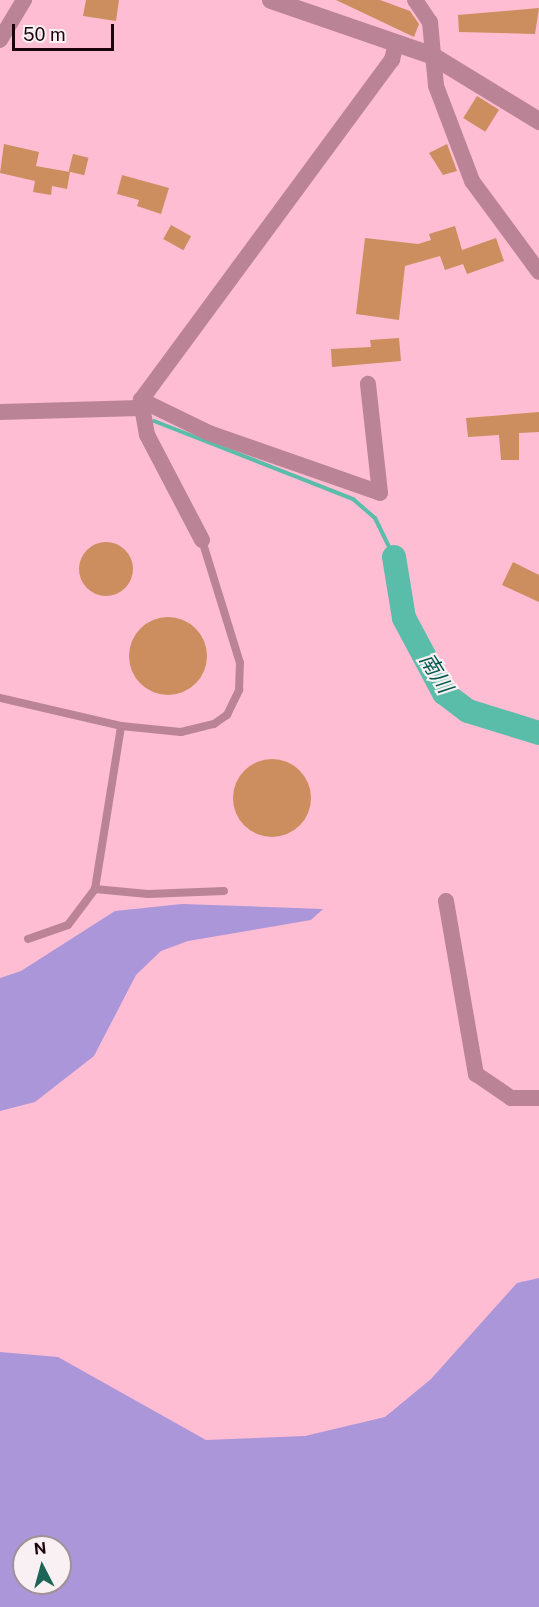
<!DOCTYPE html>
<html>
<head>
<meta charset="utf-8">
<style>
  body { margin:0 }
  #map { position:relative; width:539px; height:1607px; overflow:hidden; background:#febdd2; font-family:"Public Sans","Noto Sans JP",sans-serif }
  div>[style] { position:absolute }
  .forest>* { inset:0; background:#ab96da }
  .stream>* { height:4px; margin:-2px; padding:0 2px; transform-origin:2px; border-radius:2px; background:#5abda9 }
  .river>* { height:24px; margin:-12px; padding:0 12px; transform-origin:12px; border-radius:12px; background:#5abda9 }
  .building>* { inset:0; background:#cc8e5e; transform-origin:0 0 }
  .round { border-radius:50% }
  .service>* { height:8px; margin:-4px; padding:0 4px; transform-origin:4px; border-radius:4px; background:#bb8496 }
  .minor>* { height:16px; margin:-8px; padding:0 8px; transform-origin:8px; border-radius:8px; background:#bb8496 }
  .tertiary>* { height:18px; margin:-9px; padding:0 9px; transform-origin:9px; border-radius:9px; background:#bb8496 }
  span { translate:-50% -50%; white-space:nowrap; text-align:center; line-height:1.15; -webkit-text-stroke:4.5px #f9f0f3; paint-order:stroke }
  .water-label { font-size:21px; color:#005a4d; font-style:italic }
  .north { position:absolute; left:12px; top:1535px; width:60px; height:60px; box-sizing:border-box; background:#f9f0f3; border:2px solid #a19197; border-radius:50%; rotate:354deg; font-size:16px; font-weight:700; line-height:24px; text-align:center; color:#1c030c }
  .north::after { content:''; display:block; margin:auto; width:21px; height:27px; background:#1f6557; clip-path:polygon(50% 0,100% 100%,50% 72%,0 100%) }
  .scale { position:absolute; left:12px; top:24px; width:102px; height:27px; box-sizing:border-box; border:3px solid #1c030c; border-top:0; padding-left:8px; font-size:18px; line-height:21px; white-space:nowrap; color:#1c030c; -webkit-text-stroke:4px #f9f0f3; paint-order:stroke }
</style>
</head>
<body>
<div id="map">
  <div class="forest">
    <div style="clip-path:polygon(182px 904px,323px 909px,311px 920px,188px 941px,161px 951px,136px 975px,94px 1056px,35px 1102px,0 1111px,0 978px,21px 971px,115px 911px)"></div>
    <div style="clip-path:polygon(evenodd,539px 1278px,539px 1607px,0 1607px,0 1352px,58px 1357px,206px 1440px,305px 1436px,385px 1417px,431px 1379px,517px 1283px,539px 1278px,24px 1547px,60px 1547px,60px 1583px,24px 1583px,24px 1547px)"></div>
  </div>
  <div class="stream">
    <div style="left:154px;top:421px;width:214px;rotate:21.4deg"></div>
    <div style="left:353px;top:499px;width:29px;rotate:41deg"></div>
    <div style="left:375px;top:518px;width:43px;rotate:64deg"></div>
  </div>
  <div class="river">
    <div style="left:394px;top:557px;width:62px;rotate:80.7deg"></div>
    <div style="left:404px;top:618px;width:85px;rotate:61.9deg"></div>
    <div style="left:444px;top:693px;width:30px;rotate:37deg"></div>
    <div style="left:468px;top:711px;width:74px;rotate:17.2deg"></div>
  </div>
  <div class="building">
    <div style="clip-path:polygon(86px 0,119px 0,116px 21px,83px 16px)"></div>
    <div style="clip-path:polygon(336px 0,380px 0,410px 11px,419px 24px,414px 37px)"></div>
    <div style="clip-path:polygon(539px 8px,535px 34px,459px 32px,458px 15px)"></div>
    <div style="left:477px;top:96px;width:26px;height:26px;rotate:32deg"></div>
    <div style="clip-path:polygon(4px 144px,39px 152px,36px 166px,70px 172px,67px 189px,52px 186px,51px 195px,33px 192px,35px 181px,0 173px)"></div>
    <div style="clip-path:polygon(447px 144px,457px 171px,443px 175px,429px 153px)"></div>
    <div style="left:73px;top:154px;width:16px;height:18px;rotate:14deg"></div>
    <div style="clip-path:polygon(122px 175px,169px 188px,161px 214px,137px 206px,139px 200px,117px 194px)"></div>
    <div style="left:171px;top:225px;width:23px;height:16px;rotate:29deg"></div>
    <div style="clip-path:polygon(455px 226px,462px 250px,496px 238px,504px 261px,467px 274px,463px 264px,445px 270px,440px 256px,405px 266px,399px 320px,356px 314px,365px 238px,418px 244px,431px 240px,429px 234px)"></div>
    <div style="clip-path:polygon(399px 338px,401px 361px,332px 367px,331px 349px,371px 347px,370px 340px)"></div>
    <div style="clip-path:polygon(539px 412px,539px 432px,519px 433px,519px 460px,501px 460px,499px 435px,468px 437px,466px 418px)"></div>
    <div class="round" style="left:79px;top:542px;width:54px;height:54px"></div>
    <div style="clip-path:polygon(513px 562px,539px 575px,539px 602px,502px 585px)"></div>
    <div class="round" style="left:129px;top:617px;width:78px;height:78px"></div>
    <div class="round" style="left:233px;top:759px;width:78px;height:78px"></div>
  </div>
  <div class="service">
    <div style="left:0;top:698px;width:124px;rotate:13deg"></div>
    <div style="left:121px;top:726px;width:60px;rotate:5.7deg"></div>
    <div style="left:181px;top:732px;width:34px;rotate:-14deg"></div>
    <div style="left:214px;top:724px;width:16px;rotate:-35deg"></div>
    <div style="left:227px;top:715px;width:28px;rotate:-64deg"></div>
    <div style="left:239px;top:690px;width:27px;rotate:-88deg"></div>
    <div style="left:240px;top:663px;width:129px;rotate:-107.2deg"></div>
    <div style="left:95px;top:889px;width:53px;rotate:5.4deg"></div>
    <div style="left:148px;top:894px;width:76px;rotate:-2.3deg"></div>
    <div style="left:28px;top:939px;width:42px;rotate:-19.3deg"></div>
    <div style="left:68px;top:925px;width:45px;rotate:-53.1deg"></div>
    <div style="left:95px;top:889px;width:165px;rotate:-80.9deg"></div>
  </div>
  <div class="minor">
    <div style="left:415px;top:0;width:27px;rotate:56deg"></div>
    <div style="left:430px;top:22px;width:64px;rotate:84.6deg"></div>
    <div style="left:436px;top:86px;width:102px;rotate:69.2deg"></div>
    <div style="left:472px;top:181px;width:113px;rotate:53.6deg"></div>
    <div style="left:0;top:40px;width:47px;rotate:-59deg"></div>
    <div style="left:141px;top:400px;width:76px;rotate:25.9deg"></div>
    <div style="left:209px;top:433px;width:181px;rotate:19.3deg"></div>
    <div style="left:380px;top:493px;width:110px;rotate:-96.3deg"></div>
    <div style="left:0;top:412px;width:140px;rotate:-1.6deg"></div>
    <div style="left:202px;top:540px;width:119px;rotate:-117.6deg"></div>
    <div style="left:147px;top:435px;width:36px;rotate:-100deg"></div>
    <div style="left:141px;top:400px;width:423px;rotate:-53.6deg"></div>
    <div style="left:392px;top:60px;width:18px;rotate:-77deg"></div>
    <div style="left:446px;top:901px;width:176px;rotate:80.2deg"></div>
    <div style="left:476px;top:1074px;width:42px;rotate:34.4deg"></div>
    <div style="left:511px;top:1098px;width:28px"></div>
  </div>
  <div class="tertiary">
    <div style="left:271px;top:0;width:169px;rotate:19deg"></div>
    <div style="left:431px;top:55px;width:127px;rotate:31.4deg"></div>
  </div>
  <div class="water-label">
    <span style="left:436px;top:673px;rotate:58deg">南川</span>
  </div>
  <div class="north">N</div>
  <div class="scale">50 m</div>
</div>
</body>
</html>
